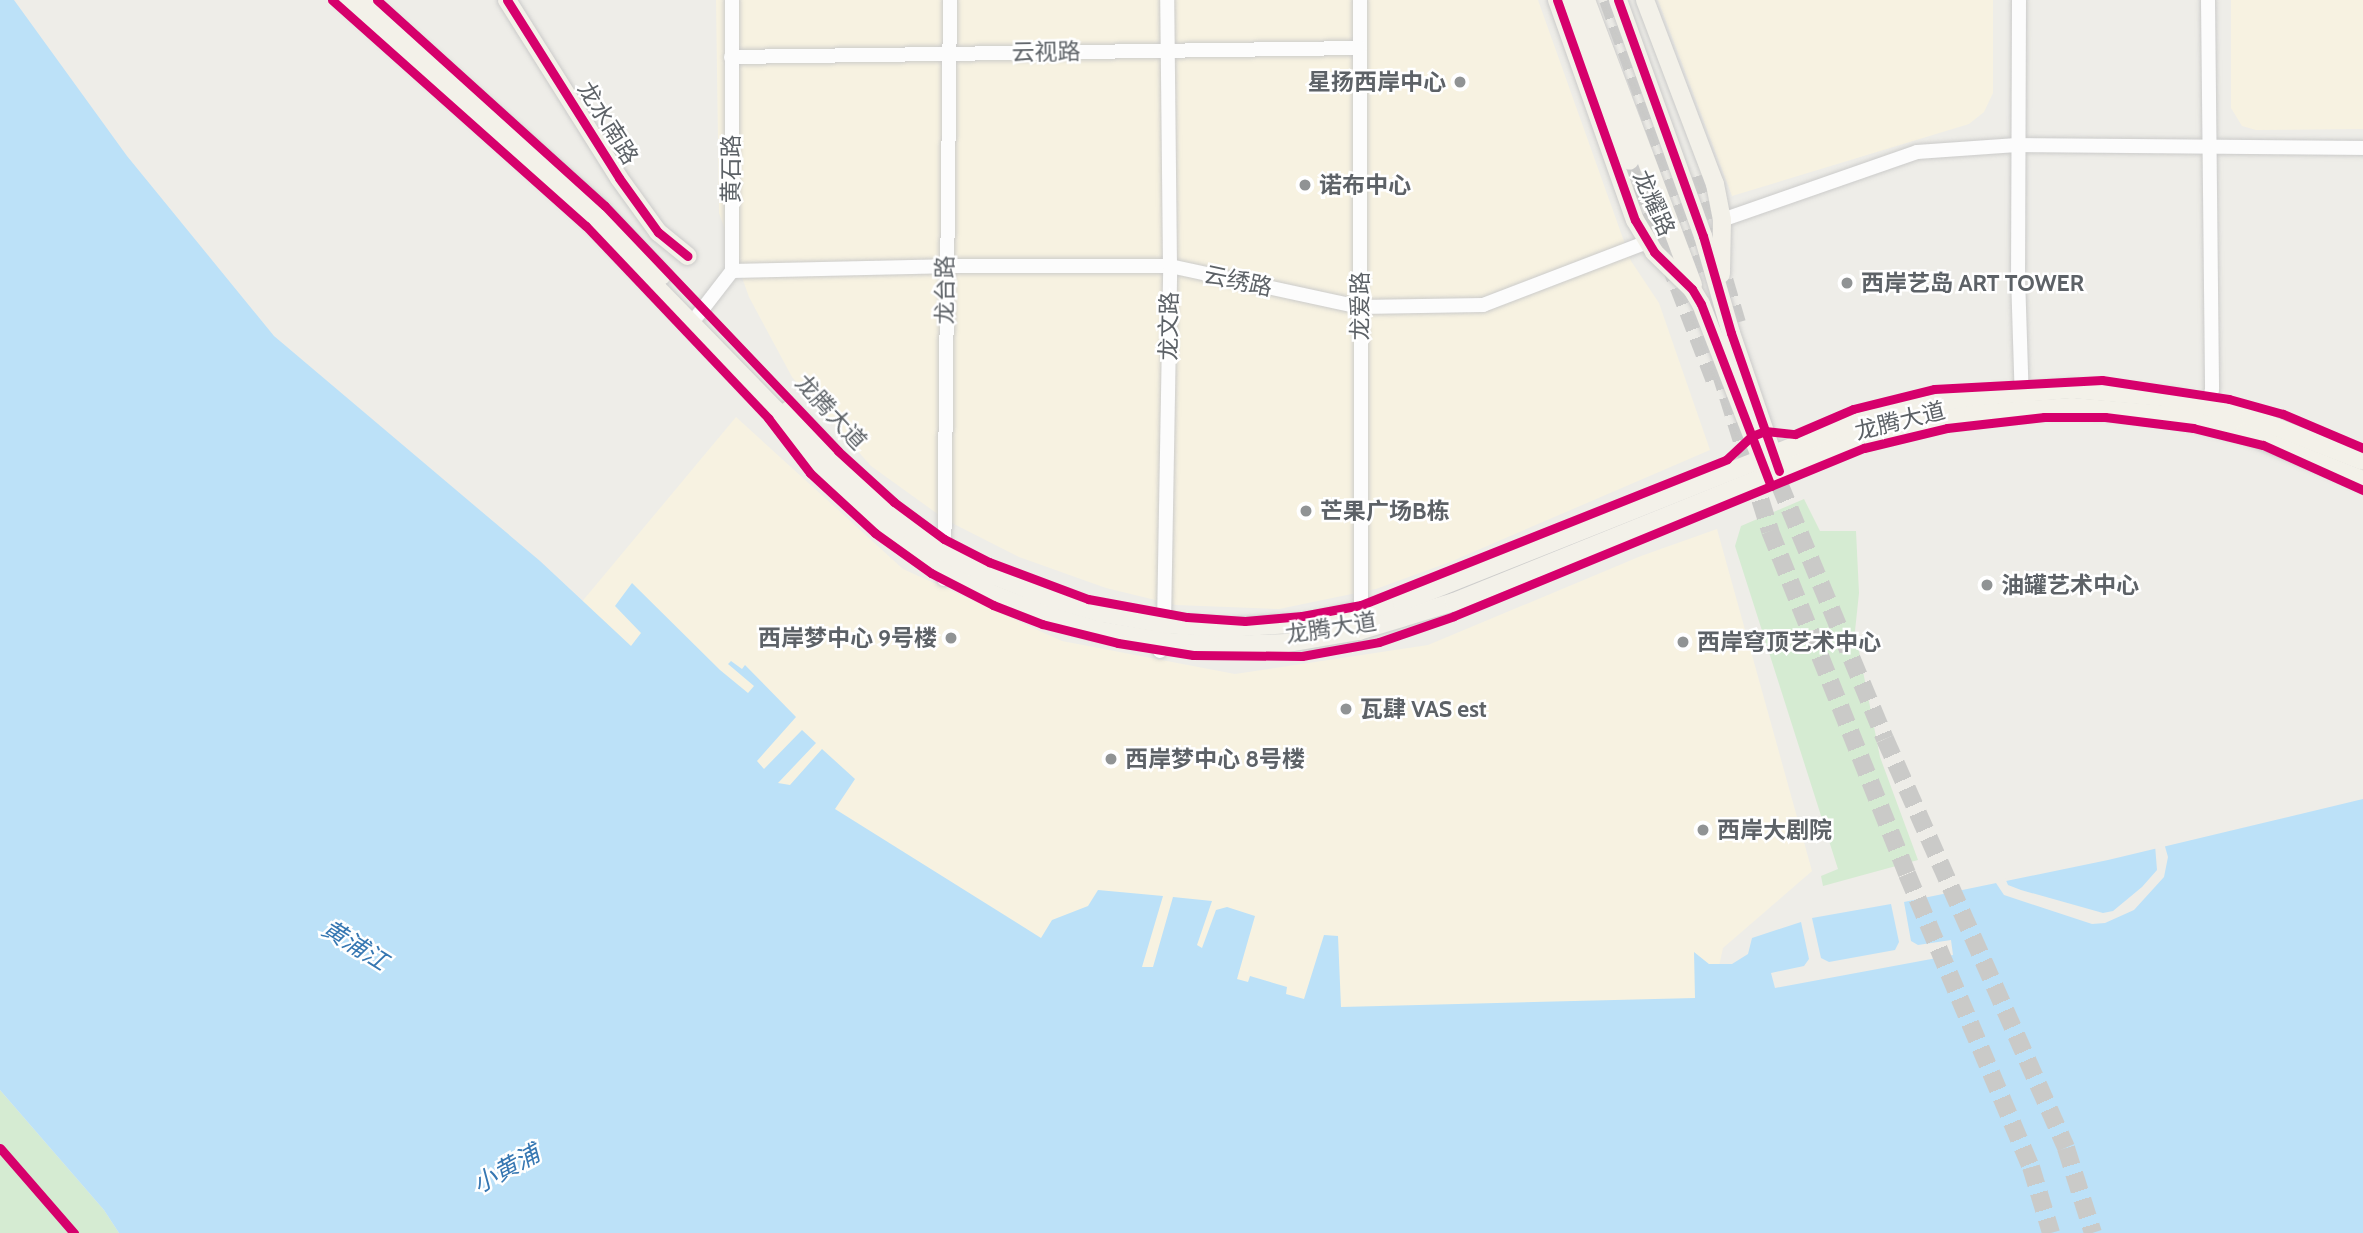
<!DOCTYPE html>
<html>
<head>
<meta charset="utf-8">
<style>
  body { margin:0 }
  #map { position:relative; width:2363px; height:1233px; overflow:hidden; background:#eeede8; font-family:Cabin,"Noto Sans SC",sans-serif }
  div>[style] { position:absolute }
  .commercial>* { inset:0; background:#f7f2e1 }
  .green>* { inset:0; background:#d5ebd2 }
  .water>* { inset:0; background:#bce1f8 }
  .pier>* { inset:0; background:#eeede8 }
  .major-tunnel>* { height:18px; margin-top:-9px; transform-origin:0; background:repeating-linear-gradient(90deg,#cacac8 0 18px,transparent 0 27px) }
  .roads { filter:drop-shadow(0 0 2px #cbcbca) drop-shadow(0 0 2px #cbcbca) }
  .minor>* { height:14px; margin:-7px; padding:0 7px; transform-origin:7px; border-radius:7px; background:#fcfcfc }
  .major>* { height:18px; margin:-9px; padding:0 9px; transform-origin:9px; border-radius:9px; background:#f3f1e9 }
  .cycleway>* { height:9px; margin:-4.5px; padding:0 4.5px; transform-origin:4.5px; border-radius:4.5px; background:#d6006c }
  .dots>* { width:19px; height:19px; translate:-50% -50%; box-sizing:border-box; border:4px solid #fff; border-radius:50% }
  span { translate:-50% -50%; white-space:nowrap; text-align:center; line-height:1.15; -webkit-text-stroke:5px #fff; paint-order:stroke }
  .street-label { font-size:23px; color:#5d6267 }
  .poi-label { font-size:23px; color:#5d6267; font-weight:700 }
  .right { translate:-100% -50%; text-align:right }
  .left { translate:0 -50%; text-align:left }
  .water-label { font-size:24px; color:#3677b2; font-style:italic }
</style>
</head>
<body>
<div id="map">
  <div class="commercial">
    <div style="clip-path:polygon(716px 0,1538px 0,1631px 261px,1659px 303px,1710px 450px,1450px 562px,1376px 589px,1279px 609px,1176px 605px,1106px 588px,1019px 557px,946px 520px,871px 466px,792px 377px,749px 297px,719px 213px)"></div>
    <div style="clip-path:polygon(1658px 0,1993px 0,1993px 93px,1984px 112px,1969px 124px,1732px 196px)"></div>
    <div style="clip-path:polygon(2231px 0,2363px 0,2363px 129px,2256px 130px,2242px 126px,2231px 108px)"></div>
    <div style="clip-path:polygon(736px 417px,903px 569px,1062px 641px,1235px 674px,1428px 645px,1641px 556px,1717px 529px,1812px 871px,1723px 948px,1709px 1012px,1328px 1025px,1047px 962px,813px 816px,565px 622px)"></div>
  </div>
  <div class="green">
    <div style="clip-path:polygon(1804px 499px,1820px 531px,1856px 531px,1859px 593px,1855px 631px,1880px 757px,1918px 860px,1823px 886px,1821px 876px,1838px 869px,1735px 546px,1741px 526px)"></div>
    <div style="clip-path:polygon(0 1090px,104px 1210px,119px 1233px,0 1233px)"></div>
  </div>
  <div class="water">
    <div style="clip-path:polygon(0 0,14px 0,127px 156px,274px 336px,540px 561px,631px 646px,641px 633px,615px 606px,632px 583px,720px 670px,748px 693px,754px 686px,728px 664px,731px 661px,742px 669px,745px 665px,796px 717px,757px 761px,764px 769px,802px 730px,816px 743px,778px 783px,790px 785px,822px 749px,855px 779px,835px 809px,1041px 938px,1052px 920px,1088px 906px,1098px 890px,1163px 896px,1142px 967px,1153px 967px,1173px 897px,1212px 901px,1197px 945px,1202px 948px,1216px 910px,1227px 907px,1255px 916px,1237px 979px,1248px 982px,1250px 976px,1287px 987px,1286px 994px,1304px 999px,1324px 935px,1338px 936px,1341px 1007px,1695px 998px,1694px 952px,1709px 964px,1732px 964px,1748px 954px,1752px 938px,1801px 922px,1809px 959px,1804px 966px,1771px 973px,1775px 988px,1953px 955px,1951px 940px,1918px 945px,1911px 941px,1904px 902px,2108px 860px,2363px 799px,2363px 1233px,119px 1233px,104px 1210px,0 1090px)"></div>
    <div style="clip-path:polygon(1891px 904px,1899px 942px,1895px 950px,1829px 962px,1821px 958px,1812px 918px)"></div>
  </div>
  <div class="pier">
    <div style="clip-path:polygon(2164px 843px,2168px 857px,2164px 877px,2134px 910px,2105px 923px,2092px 924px,2004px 895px,1994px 880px,2005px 878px,2008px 885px,2021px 890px,2103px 913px,2113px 911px,2142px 887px,2157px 870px,2155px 845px)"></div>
  </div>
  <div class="major-tunnel">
    <div style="left:1608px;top:0;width:293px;rotate:70.3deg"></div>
    <div style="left:1630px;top:161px;width:241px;rotate:68.9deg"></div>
    <div style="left:1694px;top:177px;width:152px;rotate:73.6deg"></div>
    <div style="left:1720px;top:371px;width:168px;rotate:72.6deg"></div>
    <div style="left:1770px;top:531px;width:369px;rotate:68.2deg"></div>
    <div style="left:1907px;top:874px;width:318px;rotate:67.1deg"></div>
    <div style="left:2031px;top:1167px;width:69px;rotate:73.1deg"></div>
    <div style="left:1769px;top:459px;width:303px;rotate:67.5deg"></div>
    <div style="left:1885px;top:739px;width:447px;rotate:66.1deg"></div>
    <div style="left:2066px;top:1148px;width:89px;rotate:72.4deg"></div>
  </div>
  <div class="roads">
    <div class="minor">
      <div style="left:1360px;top:0;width:613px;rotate:89.91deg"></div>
      <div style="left:2019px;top:0;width:276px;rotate:90.2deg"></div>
      <div style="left:2018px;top:276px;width:125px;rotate:88.2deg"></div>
      <div style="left:2208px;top:0;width:389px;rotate:89.4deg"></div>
      <div style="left:2212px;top:389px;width:17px;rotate:100deg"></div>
      <div style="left:731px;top:57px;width:629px;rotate:-0.82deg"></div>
      <div style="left:1722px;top:220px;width:207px;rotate:-19.2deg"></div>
      <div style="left:1917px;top:152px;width:100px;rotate:-4deg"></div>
      <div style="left:2017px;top:145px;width:346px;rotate:0.5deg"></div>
      <div style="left:732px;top:271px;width:213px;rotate:-1.3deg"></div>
      <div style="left:945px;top:266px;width:225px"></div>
      <div style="left:1170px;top:266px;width:194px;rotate:12.2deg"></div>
      <div style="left:1360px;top:307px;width:123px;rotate:-0.9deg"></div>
      <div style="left:1483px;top:305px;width:176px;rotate:-21deg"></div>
      <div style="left:698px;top:315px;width:56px;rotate:-52.3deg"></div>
      <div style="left:732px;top:271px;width:271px;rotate:-90deg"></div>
      <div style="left:944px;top:579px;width:579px;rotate:-89.41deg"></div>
      <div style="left:1160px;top:651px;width:27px;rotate:-82deg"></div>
      <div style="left:1164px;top:624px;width:358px;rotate:-89deg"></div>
      <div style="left:1170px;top:266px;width:266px;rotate:-90.6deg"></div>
    </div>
    <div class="major">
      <div style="left:345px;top:0;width:329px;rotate:41.8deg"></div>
      <div style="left:590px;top:219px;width:267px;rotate:45.8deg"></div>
      <div style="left:776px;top:410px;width:49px;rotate:52.4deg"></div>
      <div style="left:806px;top:449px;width:83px;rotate:46deg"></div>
      <div style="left:864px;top:509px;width:57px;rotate:37.9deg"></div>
      <div style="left:909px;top:544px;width:97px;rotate:31.1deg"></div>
      <div style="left:992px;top:594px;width:56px;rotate:21deg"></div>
      <div style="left:1044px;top:614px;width:55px;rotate:16.8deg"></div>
      <div style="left:1097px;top:630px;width:72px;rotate:9.6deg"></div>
      <div style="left:1168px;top:642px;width:57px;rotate:3deg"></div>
      <div style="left:1225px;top:645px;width:62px;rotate:-1.8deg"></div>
      <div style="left:1287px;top:643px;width:73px;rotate:-9.5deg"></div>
      <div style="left:1359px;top:631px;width:99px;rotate:-17deg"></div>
      <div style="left:1454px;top:602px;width:424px;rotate:-22deg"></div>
      <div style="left:1847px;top:443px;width:67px;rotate:-15.5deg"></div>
      <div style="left:1912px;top:425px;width:62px;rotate:-10.2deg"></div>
      <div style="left:1973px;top:414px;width:99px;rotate:-4deg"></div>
      <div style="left:2072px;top:407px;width:97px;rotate:4.7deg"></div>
      <div style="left:2169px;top:415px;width:77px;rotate:13.5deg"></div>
      <div style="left:2244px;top:433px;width:128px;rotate:21.6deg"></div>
      <div style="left:365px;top:0;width:314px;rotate:41.6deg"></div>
      <div style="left:600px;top:209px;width:91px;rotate:47.2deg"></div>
      <div style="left:507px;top:0;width:210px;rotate:57.8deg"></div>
      <div style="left:619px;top:178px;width:67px;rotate:54.2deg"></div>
      <div style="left:658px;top:232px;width:38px;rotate:39deg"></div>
      <div style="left:1557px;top:0;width:233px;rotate:70.5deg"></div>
      <div style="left:1635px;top:220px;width:37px;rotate:59deg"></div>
      <div style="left:1654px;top:252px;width:53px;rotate:44.2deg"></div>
      <div style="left:1692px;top:289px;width:17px;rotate:59deg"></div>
      <div style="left:1701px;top:304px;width:177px;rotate:68.8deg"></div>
      <div style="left:1571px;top:0;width:171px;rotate:69.9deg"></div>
      <div style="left:1586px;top:0;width:304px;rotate:69.4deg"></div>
      <div style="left:1618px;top:0;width:251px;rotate:70.2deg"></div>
      <div style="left:1703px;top:236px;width:101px;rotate:73.9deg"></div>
      <div style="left:1731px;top:333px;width:139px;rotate:71deg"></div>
      <div style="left:1645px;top:0;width:197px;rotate:69.2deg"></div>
      <div style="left:1715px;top:184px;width:37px;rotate:79deg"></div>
      <div style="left:1722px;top:220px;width:54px;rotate:91.1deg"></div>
      <div style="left:789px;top:410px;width:119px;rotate:46.4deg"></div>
      <div style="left:871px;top:496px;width:92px;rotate:37.5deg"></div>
      <div style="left:944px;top:552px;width:32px;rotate:28deg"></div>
      <div style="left:972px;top:567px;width:84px;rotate:21.7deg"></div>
      <div style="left:1050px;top:598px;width:53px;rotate:16.4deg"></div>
      <div style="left:1101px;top:613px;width:64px;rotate:9.9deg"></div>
      <div style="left:1164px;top:624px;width:62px;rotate:3.7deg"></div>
      <div style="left:1226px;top:628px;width:82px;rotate:-3.5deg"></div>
      <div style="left:1308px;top:623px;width:96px;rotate:-12.6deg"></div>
      <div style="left:1402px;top:602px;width:473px;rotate:-21.7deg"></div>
      <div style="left:1841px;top:427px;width:70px;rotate:-15.8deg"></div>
      <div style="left:1908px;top:408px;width:64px;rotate:-9.9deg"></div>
      <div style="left:1971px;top:397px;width:101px;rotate:-4.5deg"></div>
      <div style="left:2072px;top:389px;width:100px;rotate:5.1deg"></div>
      <div style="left:2172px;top:398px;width:80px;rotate:13.7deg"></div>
      <div style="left:2250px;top:417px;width:121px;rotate:21.3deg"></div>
    </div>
  </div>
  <div class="cycleway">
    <div style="left:332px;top:0;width:340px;rotate:41.7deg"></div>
    <div style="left:586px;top:226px;width:265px;rotate:46.5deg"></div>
    <div style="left:768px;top:418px;width:69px;rotate:52.6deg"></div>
    <div style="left:810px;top:473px;width:88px;rotate:42.7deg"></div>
    <div style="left:875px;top:533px;width:69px;rotate:35.5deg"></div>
    <div style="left:931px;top:573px;width:70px;rotate:27.3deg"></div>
    <div style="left:993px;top:605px;width:53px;rotate:21.2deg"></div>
    <div style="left:1042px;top:624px;width:78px;rotate:14deg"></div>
    <div style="left:1118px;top:643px;width:76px;rotate:9.1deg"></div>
    <div style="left:1193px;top:655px;width:109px;rotate:0.5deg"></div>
    <div style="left:1302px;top:656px;width:78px;rotate:-10.3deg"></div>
    <div style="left:1379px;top:642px;width:79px;rotate:-19.1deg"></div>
    <div style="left:1454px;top:616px;width:443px;rotate:-22.3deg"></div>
    <div style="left:1864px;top:448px;width:85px;rotate:-13.5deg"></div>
    <div style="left:1947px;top:428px;width:98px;rotate:-6.5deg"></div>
    <div style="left:2044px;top:417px;width:61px"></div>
    <div style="left:2105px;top:417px;width:89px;rotate:7.1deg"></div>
    <div style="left:2193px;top:428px;width:72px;rotate:13.7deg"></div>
    <div style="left:2263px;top:445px;width:110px;rotate:24.2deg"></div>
    <div style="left:377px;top:0;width:307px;rotate:42.1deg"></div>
    <div style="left:605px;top:206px;width:338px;rotate:46.4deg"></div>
    <div style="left:838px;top:451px;width:76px;rotate:42.3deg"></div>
    <div style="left:894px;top:502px;width:62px;rotate:36.5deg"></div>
    <div style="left:944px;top:539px;width:51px;rotate:27.1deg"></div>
    <div style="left:989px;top:562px;width:106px;rotate:20.5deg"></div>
    <div style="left:1088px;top:599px;width:101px;rotate:10.3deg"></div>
    <div style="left:1187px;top:617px;width:58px;rotate:3.9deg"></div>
    <div style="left:1245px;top:621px;width:57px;rotate:-5deg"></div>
    <div style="left:1302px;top:616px;width:60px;rotate:-10.6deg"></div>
    <div style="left:1361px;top:605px;width:394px;rotate:-21.7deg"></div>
    <div style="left:1727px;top:459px;width:34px;rotate:-43deg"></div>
    <div style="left:1752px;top:436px;width:14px;rotate:-21deg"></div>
    <div style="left:1765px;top:431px;width:30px;rotate:6deg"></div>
    <div style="left:1795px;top:434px;width:63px;rotate:-23.3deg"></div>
    <div style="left:1853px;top:409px;width:83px;rotate:-13.9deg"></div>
    <div style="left:1934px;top:389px;width:168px;rotate:-3.1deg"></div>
    <div style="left:2102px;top:380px;width:128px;rotate:8.5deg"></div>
    <div style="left:2229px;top:399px;width:56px;rotate:15.5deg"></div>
    <div style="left:2283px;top:414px;width:87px;rotate:23deg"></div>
    <div style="left:507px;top:0;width:210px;rotate:57.8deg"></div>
    <div style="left:619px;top:178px;width:67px;rotate:54.2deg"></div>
    <div style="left:658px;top:232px;width:38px;rotate:39deg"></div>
    <div style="left:1557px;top:0;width:233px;rotate:70.5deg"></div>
    <div style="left:1635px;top:220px;width:37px;rotate:59deg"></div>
    <div style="left:1654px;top:252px;width:53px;rotate:44.2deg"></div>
    <div style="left:1692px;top:289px;width:17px;rotate:59deg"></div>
    <div style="left:1701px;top:304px;width:195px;rotate:69deg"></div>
    <div style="left:1618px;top:0;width:251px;rotate:70.2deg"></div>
    <div style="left:1703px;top:236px;width:101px;rotate:73.9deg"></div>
    <div style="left:1731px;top:333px;width:146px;rotate:70.8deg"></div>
    <div style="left:0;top:1148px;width:113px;rotate:49deg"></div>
  </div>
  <div class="dots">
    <div style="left:1460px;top:82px;background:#909394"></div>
    <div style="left:1305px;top:185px;background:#909394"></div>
    <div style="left:1847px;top:283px;background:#909394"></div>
    <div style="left:1306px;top:511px;background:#909394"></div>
    <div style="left:1987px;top:585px;background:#909394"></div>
    <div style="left:951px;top:638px;background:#909394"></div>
    <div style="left:1683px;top:642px;background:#909394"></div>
    <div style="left:1346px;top:709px;background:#909394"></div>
    <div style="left:1111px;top:759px;background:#909394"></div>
    <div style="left:1703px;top:830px;background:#909394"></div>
  </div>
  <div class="street-label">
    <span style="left:1046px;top:52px;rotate:-1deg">云视路</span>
    <span style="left:608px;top:123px;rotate:58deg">龙水南路</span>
    <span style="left:731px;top:169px;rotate:-90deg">黄石路</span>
    <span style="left:1654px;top:203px;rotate:66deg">龙耀路</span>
    <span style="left:1238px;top:281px;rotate:12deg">云绣路</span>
    <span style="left:945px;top:290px;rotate:-90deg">龙台路</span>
    <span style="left:1360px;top:306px;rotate:-90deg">龙爱路</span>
    <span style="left:1169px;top:326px;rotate:-89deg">龙文路</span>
    <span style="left:831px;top:412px;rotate:47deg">龙腾大道</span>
    <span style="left:1900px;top:421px;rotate:-14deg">龙腾大道</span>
    <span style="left:1331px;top:628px;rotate:-9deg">龙腾大道</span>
  </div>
  <div class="poi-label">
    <span class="right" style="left:1446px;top:82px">星扬西岸中心</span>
    <span class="left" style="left:1319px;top:185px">诺布中心</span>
    <span class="left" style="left:1861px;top:283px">西岸艺岛 ART TOWER</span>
    <span class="left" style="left:1320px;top:511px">芒果广场B栋</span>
    <span class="left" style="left:2001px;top:585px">油罐艺术中心</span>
    <span class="right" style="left:937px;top:638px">西岸梦中心 9号楼</span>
    <span class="left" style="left:1697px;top:642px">西岸穹顶艺术中心</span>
    <span class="left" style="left:1360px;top:709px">瓦肆 VAS est</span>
    <span class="left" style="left:1125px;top:759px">西岸梦中心 8号楼</span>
    <span class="left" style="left:1717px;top:830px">西岸大剧院</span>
  </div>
  <div class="water-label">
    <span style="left:355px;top:945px;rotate:32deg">黄浦江</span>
    <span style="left:506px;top:1169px;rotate:-29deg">小黄浦</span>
  </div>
</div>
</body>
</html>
